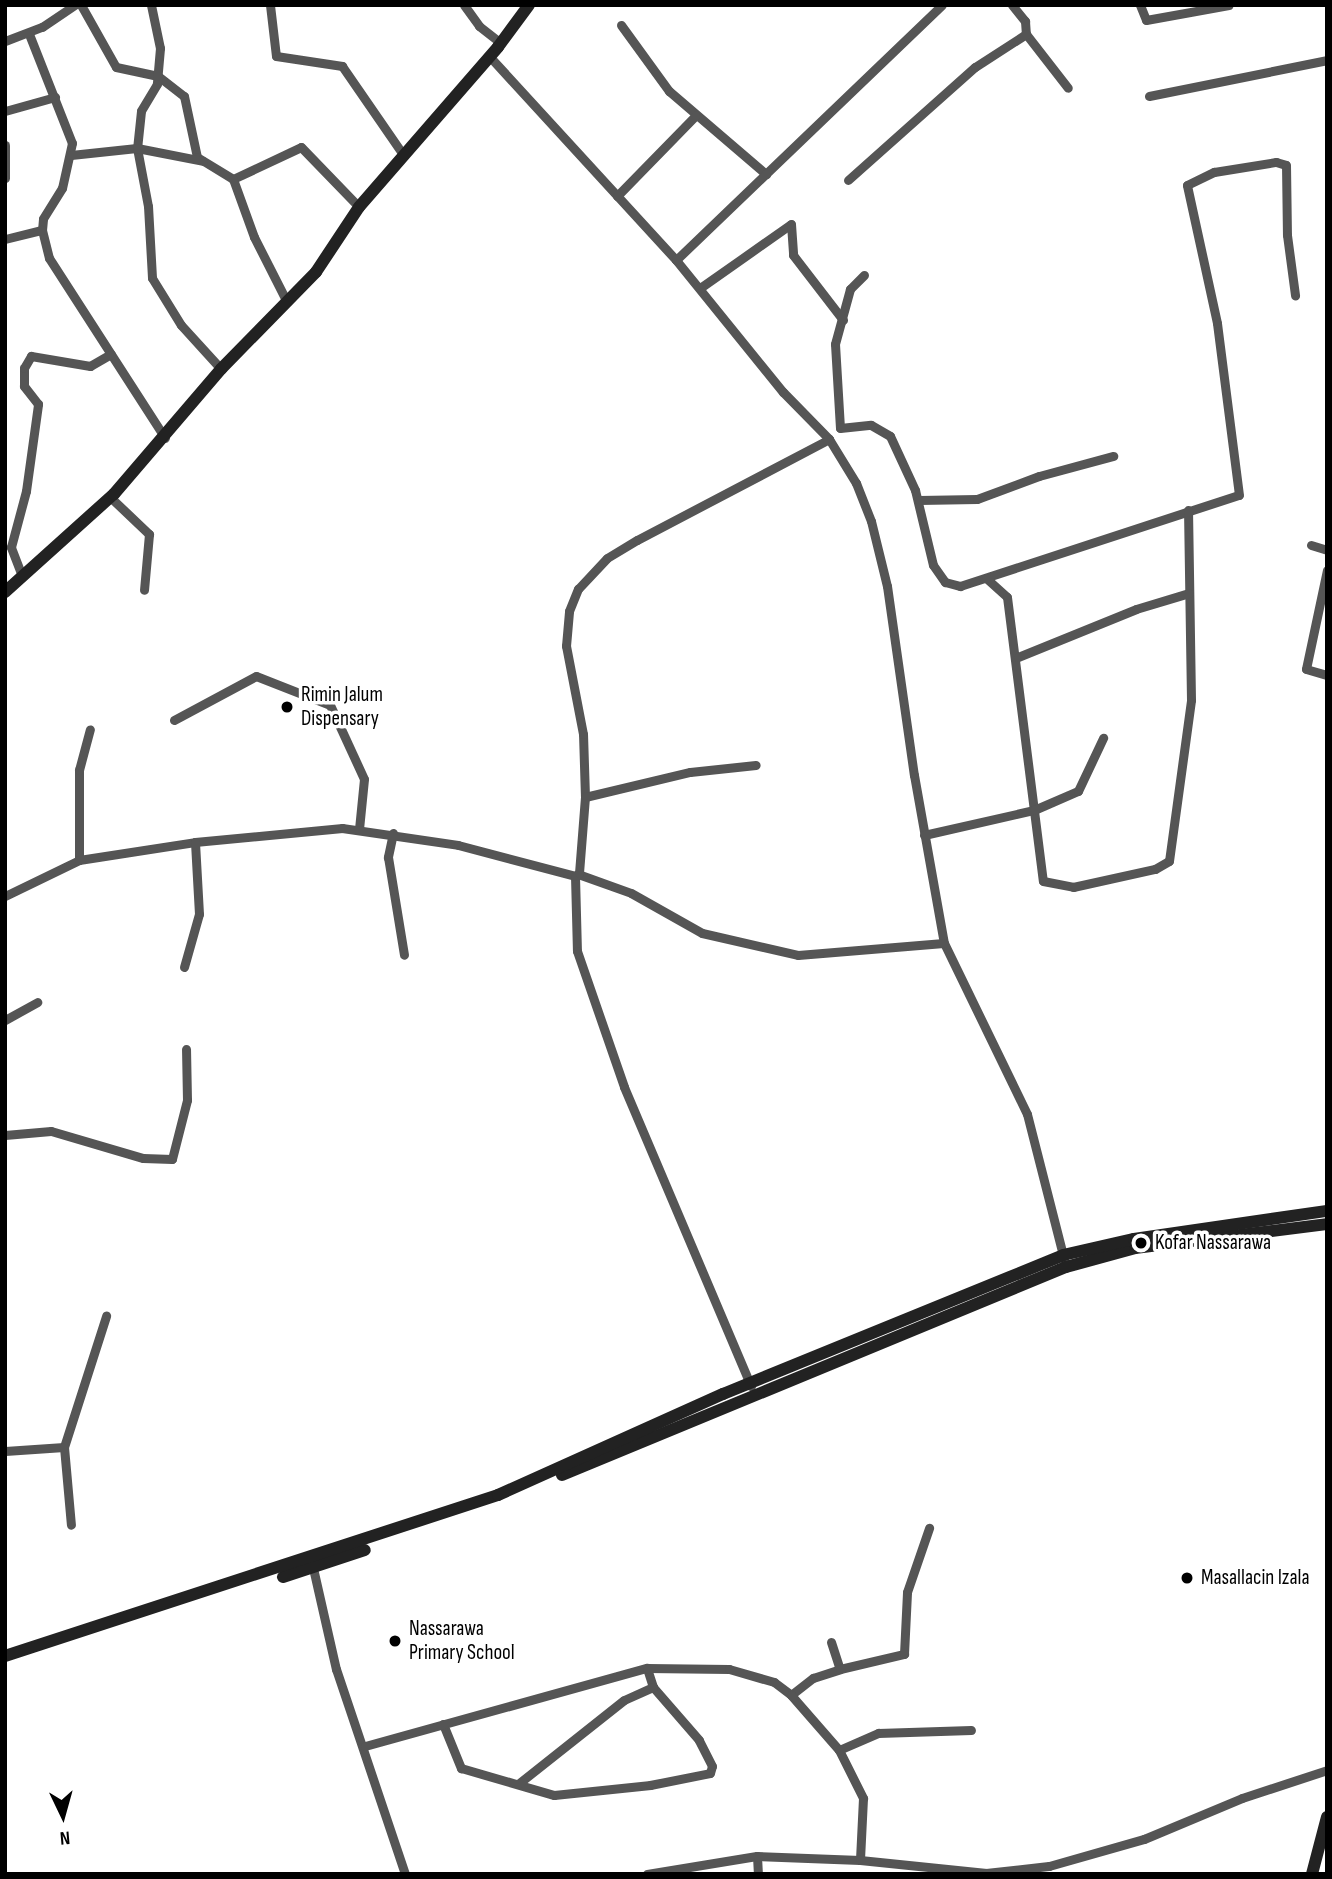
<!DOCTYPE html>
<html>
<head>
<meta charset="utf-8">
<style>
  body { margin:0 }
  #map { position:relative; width:1332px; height:1879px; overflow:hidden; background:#fff; font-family:"Sofia Sans Condensed",sans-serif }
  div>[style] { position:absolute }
  .street>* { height:9px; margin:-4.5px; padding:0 4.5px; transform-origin:4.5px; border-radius:4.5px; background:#555 }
  .secondary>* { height:12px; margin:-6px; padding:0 6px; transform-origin:6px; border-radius:6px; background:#222 }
  .dots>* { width:19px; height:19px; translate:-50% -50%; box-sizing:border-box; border:4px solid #fff; border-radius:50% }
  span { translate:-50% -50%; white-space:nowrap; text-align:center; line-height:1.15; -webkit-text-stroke:7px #fff; paint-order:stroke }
  .poi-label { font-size:21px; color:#000 }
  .left { translate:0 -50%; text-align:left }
  .frame { position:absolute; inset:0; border:7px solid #000; pointer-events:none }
  .north { position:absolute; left:28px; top:1781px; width:70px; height:70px; -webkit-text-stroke:5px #fff; paint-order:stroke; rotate:175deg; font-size:19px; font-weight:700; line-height:28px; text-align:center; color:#000 }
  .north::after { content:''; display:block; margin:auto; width:24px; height:32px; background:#000; clip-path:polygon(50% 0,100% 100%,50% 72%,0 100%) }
</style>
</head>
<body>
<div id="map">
  <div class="street">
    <div style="left:81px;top:5px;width:71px;rotate:60.6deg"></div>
    <div style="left:116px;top:67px;width:43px;rotate:12.1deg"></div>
    <div style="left:158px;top:76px;width:33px;rotate:38deg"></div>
    <div style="left:184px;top:96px;width:62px;rotate:78deg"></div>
    <div style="left:197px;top:157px;width:42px;rotate:31.4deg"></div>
    <div style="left:233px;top:179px;width:75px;rotate:-25.2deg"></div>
    <div style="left:301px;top:147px;width:83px;rotate:46deg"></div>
    <div style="left:151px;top:5px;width:44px;rotate:78.2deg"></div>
    <div style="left:160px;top:48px;width:36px;rotate:95deg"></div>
    <div style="left:157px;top:84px;width:31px;rotate:121deg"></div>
    <div style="left:141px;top:111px;width:37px;rotate:96deg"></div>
    <div style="left:137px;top:148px;width:59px;rotate:79.3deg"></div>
    <div style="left:148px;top:206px;width:72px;rotate:86.8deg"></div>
    <div style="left:152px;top:278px;width:55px;rotate:58.3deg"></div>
    <div style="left:181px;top:325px;width:59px;rotate:47.7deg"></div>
    <div style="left:270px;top:5px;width:51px;rotate:83.3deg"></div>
    <div style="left:276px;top:56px;width:67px;rotate:8.6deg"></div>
    <div style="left:342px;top:66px;width:109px;rotate:55.4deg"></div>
    <div style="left:464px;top:5px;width:26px;rotate:54deg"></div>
    <div style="left:479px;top:26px;width:28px;rotate:38deg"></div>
    <div style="left:1012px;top:5px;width:21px;rotate:51deg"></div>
    <div style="left:1025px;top:21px;width:13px;rotate:86deg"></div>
    <div style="left:1026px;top:34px;width:68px;rotate:52.1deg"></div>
    <div style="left:1140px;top:5px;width:16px;rotate:68deg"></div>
    <div style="left:1146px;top:20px;width:84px;rotate:-10.2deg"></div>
    <div style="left:621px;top:25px;width:82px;rotate:54deg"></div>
    <div style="left:669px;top:91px;width:128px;rotate:40.6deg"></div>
    <div style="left:29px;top:34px;width:117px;rotate:68.5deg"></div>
    <div style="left:72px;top:143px;width:46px;rotate:102.5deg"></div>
    <div style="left:62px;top:188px;width:36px;rotate:122deg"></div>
    <div style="left:43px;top:219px;width:11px;rotate:95deg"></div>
    <div style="left:42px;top:230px;width:29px;rotate:76deg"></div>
    <div style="left:49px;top:258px;width:214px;rotate:57.2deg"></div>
    <div style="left:5px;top:41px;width:40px;rotate:-21deg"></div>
    <div style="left:42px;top:27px;width:40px;rotate:-34deg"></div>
    <div style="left:490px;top:57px;width:275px;rotate:47.5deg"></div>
    <div style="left:676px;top:260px;width:170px;rotate:51deg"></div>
    <div style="left:783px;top:392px;width:66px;rotate:45.6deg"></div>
    <div style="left:829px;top:439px;width:52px;rotate:58.5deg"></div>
    <div style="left:856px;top:483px;width:41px;rotate:68.5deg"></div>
    <div style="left:871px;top:521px;width:67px;rotate:76.2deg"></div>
    <div style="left:887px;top:586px;width:191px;rotate:81.9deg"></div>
    <div style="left:914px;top:775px;width:171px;rotate:79.9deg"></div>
    <div style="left:944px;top:943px;width:190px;rotate:64.1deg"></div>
    <div style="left:1027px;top:1114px;width:150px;rotate:75.7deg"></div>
    <div style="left:1149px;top:96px;width:182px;rotate:-11.4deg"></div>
    <div style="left:5px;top:111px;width:52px;rotate:-15.6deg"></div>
    <div style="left:5px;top:145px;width:33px;rotate:90deg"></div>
    <div style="left:71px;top:155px;width:66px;rotate:-6.1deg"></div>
    <div style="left:137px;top:148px;width:67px;rotate:11.1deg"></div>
    <div style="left:233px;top:179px;width:62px;rotate:70.1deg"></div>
    <div style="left:254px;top:237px;width:73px;rotate:63.1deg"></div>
    <div style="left:848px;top:180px;width:170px;rotate:-41.7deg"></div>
    <div style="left:975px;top:67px;width:61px;rotate:-32.9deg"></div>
    <div style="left:617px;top:196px;width:112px;rotate:-45.7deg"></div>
    <div style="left:5px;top:239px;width:38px;rotate:-14deg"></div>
    <div style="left:676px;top:260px;width:368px;rotate:-43.8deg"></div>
    <div style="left:864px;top:275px;width:20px;rotate:135deg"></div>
    <div style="left:850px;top:289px;width:57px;rotate:105.3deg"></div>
    <div style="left:835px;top:344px;width:84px;rotate:86.6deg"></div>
    <div style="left:840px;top:428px;width:31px;rotate:-6deg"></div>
    <div style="left:871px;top:425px;width:22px;rotate:30deg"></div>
    <div style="left:890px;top:436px;width:60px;rotate:65.2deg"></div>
    <div style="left:915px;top:490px;width:77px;rotate:76.5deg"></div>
    <div style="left:933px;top:565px;width:21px;rotate:55deg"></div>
    <div style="left:945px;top:582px;width:16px;rotate:15deg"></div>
    <div style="left:960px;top:586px;width:293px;rotate:-18.1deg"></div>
    <div style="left:1239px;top:495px;width:173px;rotate:-97.3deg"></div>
    <div style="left:1217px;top:323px;width:141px;rotate:-102.3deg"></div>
    <div style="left:1187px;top:185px;width:30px;rotate:-26deg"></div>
    <div style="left:1214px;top:172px;width:63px;rotate:-9.2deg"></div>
    <div style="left:1276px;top:162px;width:10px;rotate:17deg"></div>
    <div style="left:1286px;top:165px;width:70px;rotate:89.2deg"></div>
    <div style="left:1287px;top:235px;width:61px;rotate:82.4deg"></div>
    <div style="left:700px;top:288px;width:111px;rotate:-35.1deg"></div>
    <div style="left:791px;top:224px;width:31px;rotate:86deg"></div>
    <div style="left:793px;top:255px;width:82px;rotate:52.4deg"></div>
    <div style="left:110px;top:497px;width:54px;rotate:43.5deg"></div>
    <div style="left:149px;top:534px;width:56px;rotate:95.1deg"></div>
    <div style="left:919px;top:500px;width:58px;rotate:-1deg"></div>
    <div style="left:977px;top:499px;width:66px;rotate:-20.4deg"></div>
    <div style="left:1039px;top:476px;width:77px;rotate:-15.1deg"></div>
    <div style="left:1311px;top:545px;width:17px;rotate:17deg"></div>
    <div style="left:1327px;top:570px;width:101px;rotate:102deg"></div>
    <div style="left:1306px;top:669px;width:22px;rotate:16deg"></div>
    <div style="left:22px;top:576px;width:31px;rotate:-111deg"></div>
    <div style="left:11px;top:547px;width:58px;rotate:-75deg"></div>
    <div style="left:26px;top:491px;width:88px;rotate:-82.1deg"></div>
    <div style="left:38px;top:404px;width:23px;rotate:-128deg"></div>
    <div style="left:24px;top:386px;width:18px;rotate:-90deg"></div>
    <div style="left:24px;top:368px;width:14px;rotate:-60deg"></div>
    <div style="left:31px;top:356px;width:60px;rotate:9.6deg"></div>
    <div style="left:90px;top:366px;width:24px;rotate:-30deg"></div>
    <div style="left:986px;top:578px;width:28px;rotate:42deg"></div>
    <div style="left:1007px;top:597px;width:286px;rotate:82.8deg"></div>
    <div style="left:1043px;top:881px;width:31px;rotate:11deg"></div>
    <div style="left:1073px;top:887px;width:84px;rotate:-12.4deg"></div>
    <div style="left:1155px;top:869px;width:16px;rotate:-30deg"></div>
    <div style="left:1169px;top:861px;width:162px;rotate:-82.2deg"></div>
    <div style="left:1191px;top:700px;width:190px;rotate:-90.9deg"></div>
    <div style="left:1018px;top:657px;width:127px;rotate:-22.1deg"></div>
    <div style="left:1136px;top:609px;width:55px;rotate:-16.8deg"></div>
    <div style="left:174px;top:720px;width:93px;rotate:-28.2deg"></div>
    <div style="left:256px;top:676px;width:79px;rotate:21.4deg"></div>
    <div style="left:330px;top:705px;width:81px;rotate:65.3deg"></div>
    <div style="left:364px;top:779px;width:50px;rotate:95.7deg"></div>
    <div style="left:585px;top:797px;width:63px;rotate:-91.8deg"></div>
    <div style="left:583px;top:734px;width:90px;rotate:-100.9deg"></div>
    <div style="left:566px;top:646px;width:35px;rotate:-85deg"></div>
    <div style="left:569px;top:611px;width:24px;rotate:-68deg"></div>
    <div style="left:578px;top:589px;width:42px;rotate:-46.9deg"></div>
    <div style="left:607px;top:558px;width:35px;rotate:-31deg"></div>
    <div style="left:637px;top:540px;width:217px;rotate:-27.7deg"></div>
    <div style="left:393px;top:833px;width:25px;rotate:102deg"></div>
    <div style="left:388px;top:857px;width:99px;rotate:80.7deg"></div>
    <div style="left:924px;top:835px;width:113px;rotate:-12.8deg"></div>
    <div style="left:1034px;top:810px;width:48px;rotate:-23.4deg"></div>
    <div style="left:1078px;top:791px;width:59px;rotate:-64.7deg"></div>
    <div style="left:79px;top:860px;width:90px;rotate:-90deg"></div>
    <div style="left:79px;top:770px;width:42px;rotate:-75deg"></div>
    <div style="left:578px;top:874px;width:56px;rotate:19.7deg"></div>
    <div style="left:631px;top:893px;width:81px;rotate:29.4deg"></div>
    <div style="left:702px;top:933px;width:98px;rotate:12.9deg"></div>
    <div style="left:798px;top:955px;width:146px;rotate:-4.7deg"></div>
    <div style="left:575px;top:876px;width:75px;rotate:88.5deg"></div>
    <div style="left:577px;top:951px;width:144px;rotate:70.9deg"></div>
    <div style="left:624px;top:1087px;width:325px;rotate:67deg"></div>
    <div style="left:5px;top:896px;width:82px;rotate:-25.9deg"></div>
    <div style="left:79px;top:860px;width:117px;rotate:-8.8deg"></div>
    <div style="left:195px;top:842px;width:148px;rotate:-5.4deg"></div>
    <div style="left:342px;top:828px;width:117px;rotate:8.3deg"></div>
    <div style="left:458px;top:845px;width:121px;rotate:14.8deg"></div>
    <div style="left:575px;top:876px;width:5px;rotate:-37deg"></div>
    <div style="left:579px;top:873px;width:76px;rotate:-85.5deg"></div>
    <div style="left:585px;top:797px;width:108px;rotate:-13.4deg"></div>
    <div style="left:690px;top:772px;width:66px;rotate:-6.1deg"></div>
    <div style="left:184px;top:967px;width:55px;rotate:-74.2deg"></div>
    <div style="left:199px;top:914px;width:72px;rotate:-93.2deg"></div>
    <div style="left:5px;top:1020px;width:37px;rotate:-29deg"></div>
    <div style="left:5px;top:1135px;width:46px;rotate:-5deg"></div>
    <div style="left:51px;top:1131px;width:96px;rotate:16.4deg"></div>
    <div style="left:143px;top:1158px;width:29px;rotate:2deg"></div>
    <div style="left:172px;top:1159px;width:61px;rotate:-75.7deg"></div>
    <div style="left:187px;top:1100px;width:51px;rotate:-91.1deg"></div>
    <div style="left:64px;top:1447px;width:138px;rotate:-72.2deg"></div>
    <div style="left:5px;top:1451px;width:59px;rotate:-3.9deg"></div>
    <div style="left:64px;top:1447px;width:78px;rotate:84.9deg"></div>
    <div style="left:313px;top:1568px;width:104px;rotate:77.2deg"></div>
    <div style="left:336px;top:1669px;width:216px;rotate:71.4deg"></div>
    <div style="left:831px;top:1642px;width:28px;rotate:72deg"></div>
    <div style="left:791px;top:1695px;width:28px;rotate:-38deg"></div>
    <div style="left:813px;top:1678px;width:28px;rotate:-18deg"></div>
    <div style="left:840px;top:1669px;width:66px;rotate:-13.2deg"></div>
    <div style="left:904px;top:1654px;width:62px;rotate:-87.2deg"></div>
    <div style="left:907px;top:1592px;width:68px;rotate:-71deg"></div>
    <div style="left:443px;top:1724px;width:48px;rotate:67.8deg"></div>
    <div style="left:461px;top:1768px;width:97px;rotate:16.2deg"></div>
    <div style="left:554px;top:1795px;width:97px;rotate:-5.9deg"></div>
    <div style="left:650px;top:1785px;width:61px;rotate:-11.3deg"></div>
    <div style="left:710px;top:1773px;width:7px;rotate:-74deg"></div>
    <div style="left:712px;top:1766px;width:29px;rotate:-117deg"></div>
    <div style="left:699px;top:1740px;width:70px;rotate:-131deg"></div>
    <div style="left:653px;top:1687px;width:20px;rotate:-108deg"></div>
    <div style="left:365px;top:1746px;width:293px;rotate:-15.5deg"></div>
    <div style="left:647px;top:1668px;width:82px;rotate:0.7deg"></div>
    <div style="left:729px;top:1669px;width:47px;rotate:16.1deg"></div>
    <div style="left:774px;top:1682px;width:21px;rotate:37deg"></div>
    <div style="left:791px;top:1695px;width:73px;rotate:48.9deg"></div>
    <div style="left:839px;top:1750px;width:54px;rotate:63.4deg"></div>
    <div style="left:863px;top:1798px;width:62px;rotate:92.8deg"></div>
    <div style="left:839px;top:1750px;width:43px;rotate:-23.6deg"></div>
    <div style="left:878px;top:1733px;width:93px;rotate:-1.8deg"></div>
    <div style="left:518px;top:1784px;width:135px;rotate:-38.4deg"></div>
    <div style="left:624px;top:1700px;width:32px;rotate:-24deg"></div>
    <div style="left:757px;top:1856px;width:18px;rotate:87deg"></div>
    <div style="left:647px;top:1874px;width:111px;rotate:-9.3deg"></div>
    <div style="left:757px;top:1856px;width:103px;rotate:2.2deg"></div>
    <div style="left:860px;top:1860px;width:127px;rotate:5.9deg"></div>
    <div style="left:986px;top:1873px;width:63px;rotate:-6.3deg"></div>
    <div style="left:1049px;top:1866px;width:99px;rotate:-15.9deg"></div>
    <div style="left:1144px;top:1839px;width:106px;rotate:-22.7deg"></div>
    <div style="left:1242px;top:1798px;width:89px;rotate:-18.2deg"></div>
  </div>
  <div class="secondary">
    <div style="left:5px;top:592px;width:147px;rotate:-42deg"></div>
    <div style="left:114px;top:494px;width:165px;rotate:-49.4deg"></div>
    <div style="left:221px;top:369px;width:136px;rotate:-45.6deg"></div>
    <div style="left:316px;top:272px;width:78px;rotate:-56.5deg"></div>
    <div style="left:359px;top:207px;width:212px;rotate:-49deg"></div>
    <div style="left:498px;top:47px;width:52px;rotate:-53.6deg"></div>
    <div style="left:562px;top:1475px;width:545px;rotate:-22.43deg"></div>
    <div style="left:1066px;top:1267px;width:72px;rotate:-15.4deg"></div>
    <div style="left:1135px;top:1248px;width:193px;rotate:-7.1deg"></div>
    <div style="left:283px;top:1577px;width:86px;rotate:-18.2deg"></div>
    <div style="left:5px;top:1656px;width:519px;rotate:-18.09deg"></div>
    <div style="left:498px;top:1495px;width:247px;rotate:-24.2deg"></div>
    <div style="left:723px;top:1394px;width:367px;rotate:-22.2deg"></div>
    <div style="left:1063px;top:1255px;width:73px;rotate:-12.7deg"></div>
    <div style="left:1134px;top:1239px;width:195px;rotate:-8.3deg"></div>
    <div style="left:1312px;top:1874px;width:59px;rotate:-75.3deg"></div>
  </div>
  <div class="dots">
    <div style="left:287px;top:707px;background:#000"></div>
    <div style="left:1141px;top:1243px;background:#000"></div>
    <div style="left:1187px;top:1578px;background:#000"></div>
    <div style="left:395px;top:1641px;background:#000"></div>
  </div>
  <div class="poi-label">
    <span class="left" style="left:301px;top:707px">Rimin Jalum<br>Dispensary</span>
    <span class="left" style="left:1155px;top:1243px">Kofar Nassarawa</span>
    <span class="left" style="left:1201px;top:1578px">Masallacin Izala</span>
    <span class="left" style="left:409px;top:1641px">Nassarawa<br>Primary School</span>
  </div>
  <div class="frame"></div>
  <div class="north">N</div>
</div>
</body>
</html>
